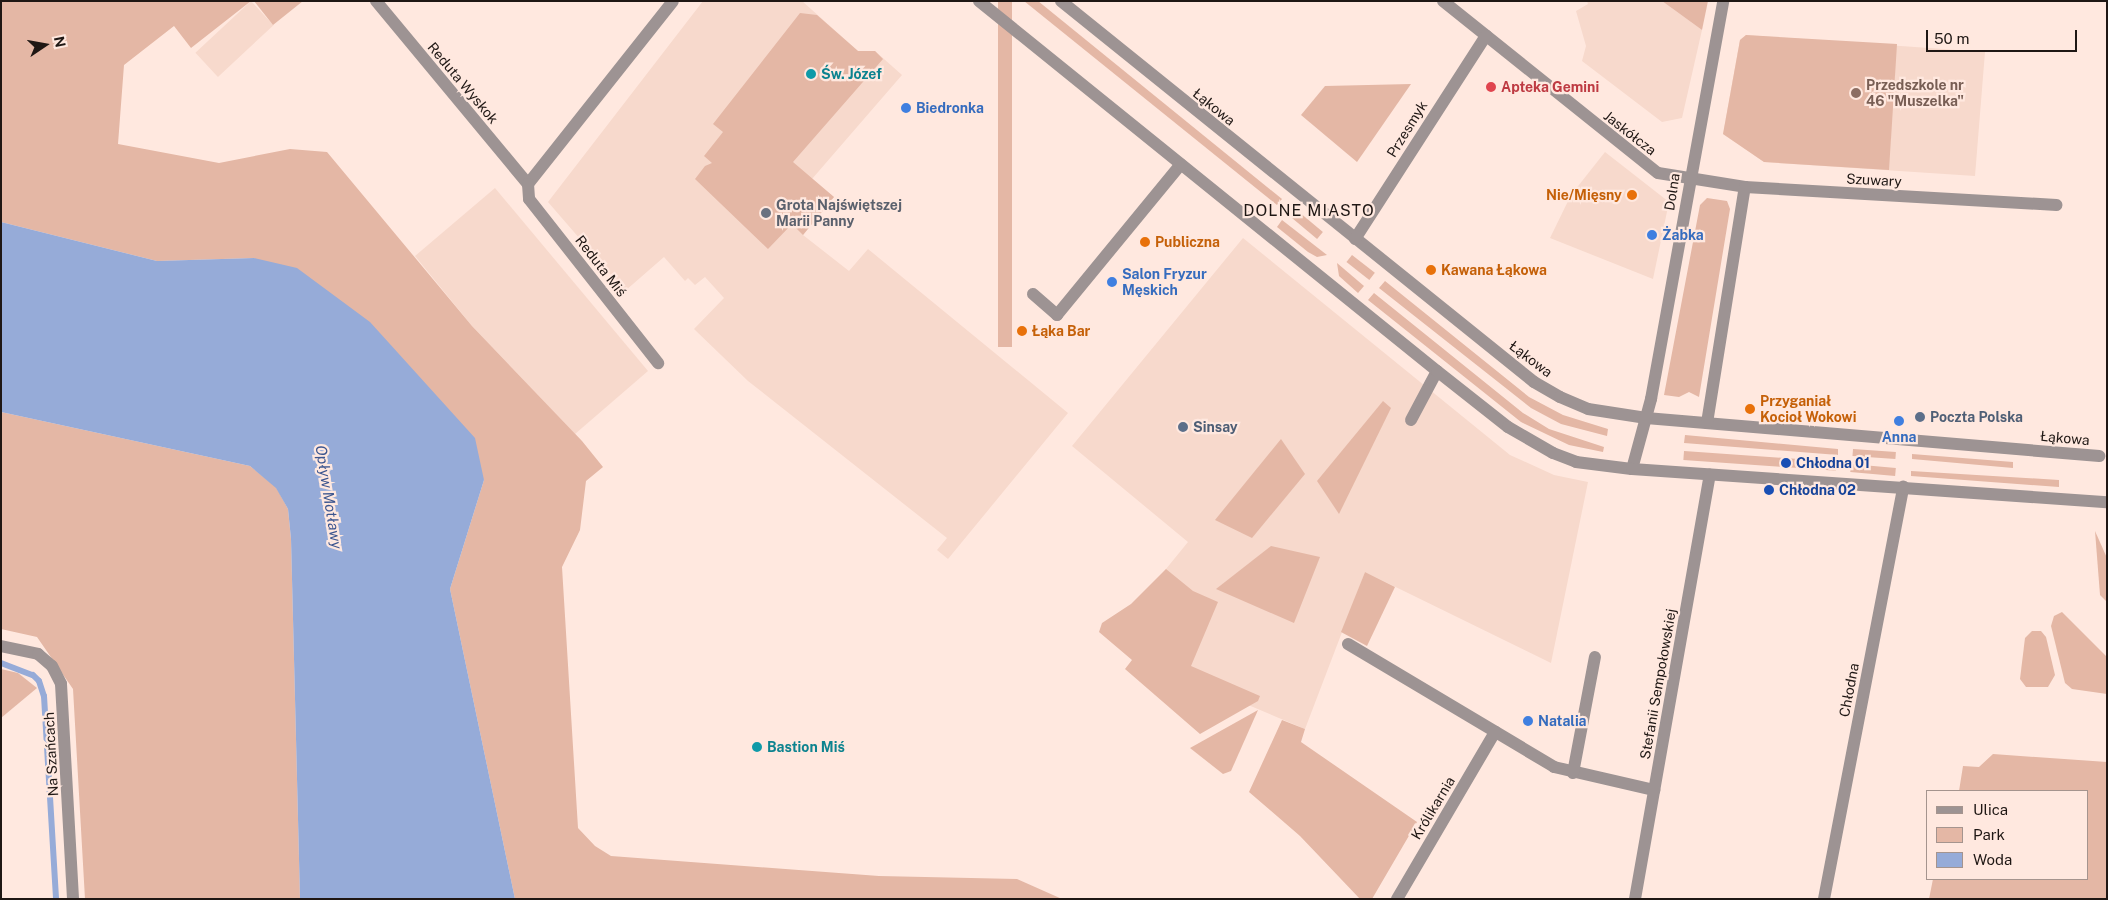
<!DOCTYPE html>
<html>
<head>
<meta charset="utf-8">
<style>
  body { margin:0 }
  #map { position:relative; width:2108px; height:900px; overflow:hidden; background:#ffe8df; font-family:"Public Sans",sans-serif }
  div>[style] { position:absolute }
  .built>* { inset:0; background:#f7d9cc; transform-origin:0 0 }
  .green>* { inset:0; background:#e4b7a5; transform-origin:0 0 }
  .water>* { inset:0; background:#96abd8 }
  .stream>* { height:6px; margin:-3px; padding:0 3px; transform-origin:3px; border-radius:3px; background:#96abd8 }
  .minor>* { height:12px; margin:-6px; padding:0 6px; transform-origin:6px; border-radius:6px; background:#9d9393 }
  .tertiary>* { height:12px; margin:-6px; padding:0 6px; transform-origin:6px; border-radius:6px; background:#9d9393 }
  .dots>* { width:14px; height:14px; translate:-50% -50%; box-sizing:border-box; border:2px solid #ffe8df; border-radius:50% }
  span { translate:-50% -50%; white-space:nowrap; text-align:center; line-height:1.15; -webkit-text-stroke:4.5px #ffe8df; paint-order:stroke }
  .culture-label { font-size:14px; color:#0d838f; font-weight:700 }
  .left { translate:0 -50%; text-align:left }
  .street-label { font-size:14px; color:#1f1714 }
  .education-label { font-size:14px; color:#785e54; font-weight:700 }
  .health-label { font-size:14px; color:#be3a42; font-weight:700 }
  .shop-label { font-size:14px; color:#366cbe; font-weight:700 }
  .food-label { font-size:14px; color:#c56008; font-weight:700 }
  .right { translate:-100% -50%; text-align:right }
  .worship-label { font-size:14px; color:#5b616d; font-weight:700 }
  .service-label { font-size:14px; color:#4e5e75; font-weight:700 }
  .transit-label { font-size:14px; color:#164399; font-weight:700 }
  .water-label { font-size:15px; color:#3c558f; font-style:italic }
  .quarter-label { font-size:16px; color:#1f1714; letter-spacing:1px }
  .frame { position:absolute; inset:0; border:2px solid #1f1714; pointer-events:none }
  .legend { position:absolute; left:1926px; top:790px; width:162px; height:90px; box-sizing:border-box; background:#ffe8df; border:1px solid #a5948e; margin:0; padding:6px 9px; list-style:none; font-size:15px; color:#1f1714 }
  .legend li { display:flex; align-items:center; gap:10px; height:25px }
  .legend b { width:25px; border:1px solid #a5948e }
  .north { position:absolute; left:20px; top:20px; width:50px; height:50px; -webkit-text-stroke:4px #ffe8df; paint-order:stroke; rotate:78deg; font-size:14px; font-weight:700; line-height:20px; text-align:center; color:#1f1714 }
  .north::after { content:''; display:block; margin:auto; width:18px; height:22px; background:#1f1714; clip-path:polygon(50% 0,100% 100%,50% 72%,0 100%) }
  .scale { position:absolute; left:1926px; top:30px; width:151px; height:22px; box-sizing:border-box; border:2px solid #1f1714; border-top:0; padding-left:6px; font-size:15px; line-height:18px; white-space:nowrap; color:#1f1714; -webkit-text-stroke:4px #ffe8df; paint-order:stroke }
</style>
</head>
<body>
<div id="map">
  <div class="built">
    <div style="left:251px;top:1px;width:33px;height:76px;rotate:47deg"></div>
    <div style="clip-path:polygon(703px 1px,802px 1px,858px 51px,875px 51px,902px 75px,812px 179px,834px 197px,803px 235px,849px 271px,868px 249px,1068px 413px,948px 559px,937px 550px,947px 538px,748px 381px,694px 329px,724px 298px,705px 277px,695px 285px,688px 278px,685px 281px,664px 257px,625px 291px,548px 202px)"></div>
    <div style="clip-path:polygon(1587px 1px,1662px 1px,1702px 30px,1682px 118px,1662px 122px,1582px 61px,1586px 46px,1576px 11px,1588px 4px)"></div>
    <div style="clip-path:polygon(1746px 35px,1985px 52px,1975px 176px,1764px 162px,1723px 134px,1740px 40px)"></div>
    <div style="clip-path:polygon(1605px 152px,1669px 202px,1653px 279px,1550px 238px,1571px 195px)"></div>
    <div style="clip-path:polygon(495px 188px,648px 371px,575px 434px,472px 326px,415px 256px)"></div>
    <div style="clip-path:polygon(1243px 238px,1510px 455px,1554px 475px,1588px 482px,1551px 663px,1365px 572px,1305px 729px,1170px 672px,1157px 580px,1188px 542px,1072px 446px)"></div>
  </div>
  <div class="green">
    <div style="clip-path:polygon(1px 1px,251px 1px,191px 48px,174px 26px,124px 65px,118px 144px,219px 163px,290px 149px,327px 152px,472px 326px,582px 441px,603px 467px,586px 481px,580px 530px,562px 567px,578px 828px,595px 846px,611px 856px,879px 876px,1017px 879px,1062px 899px,515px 899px,450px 589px,484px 480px,254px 258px,157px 261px,1px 222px)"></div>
    <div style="clip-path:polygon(254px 1px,303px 1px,273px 25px)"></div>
    <div style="left:998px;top:1px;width:14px;height:346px"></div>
    <div style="clip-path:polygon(1024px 1px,1038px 1px,1282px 199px,1277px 205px)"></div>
    <div style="clip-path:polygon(1662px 1px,1708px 1px,1702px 30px)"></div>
    <div style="clip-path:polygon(800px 13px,817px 15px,858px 51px,875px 51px,883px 59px,793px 162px,834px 197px,803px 235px,792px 224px,768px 249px,695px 179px,705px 166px,712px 163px,704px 156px,723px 132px,713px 124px)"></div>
    <div style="clip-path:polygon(1746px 35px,1897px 44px,1889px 170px,1764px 162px,1723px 134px,1740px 40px)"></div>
    <div style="clip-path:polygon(1411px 84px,1357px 162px,1301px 115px,1325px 86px)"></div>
    <div style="clip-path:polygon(1707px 198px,1727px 201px,1730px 209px,1699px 397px,1689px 392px,1679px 397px,1664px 395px,1700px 205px)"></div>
    <div style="left:1293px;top:207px;width:39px;height:9px;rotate:40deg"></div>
    <div style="clip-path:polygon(1282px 220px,1327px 255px,1317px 257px,1308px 252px,1277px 227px)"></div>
    <div style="left:1352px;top:255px;width:29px;height:9px;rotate:38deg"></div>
    <div style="clip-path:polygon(1337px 263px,1364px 286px,1358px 293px,1339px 276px)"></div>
    <div style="clip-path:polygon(1385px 281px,1529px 397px,1563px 415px,1608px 429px,1607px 436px,1561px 424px,1531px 408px,1379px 288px)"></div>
    <div style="clip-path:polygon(1374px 293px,1523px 413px,1549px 429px,1604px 447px,1603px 452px,1569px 445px,1521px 422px,1368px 300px)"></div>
    <div style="clip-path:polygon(1383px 401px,1391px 408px,1339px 514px,1317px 481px)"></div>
    <div style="clip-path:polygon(1px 412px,250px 466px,276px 487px,288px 509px,291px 539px,300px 899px,85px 899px,73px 689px,37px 637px,1px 629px)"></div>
    <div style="clip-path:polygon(1685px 435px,1838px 449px,1838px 455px,1684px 443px)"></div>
    <div style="clip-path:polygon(1281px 439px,1305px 474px,1252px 538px,1215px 520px)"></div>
    <div style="left:1853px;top:449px;width:43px;height:7px;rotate:4deg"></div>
    <div style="left:1684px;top:451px;width:153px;height:9px;rotate:4deg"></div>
    <div style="clip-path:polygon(1912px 454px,2013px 462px,2013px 468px,1912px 459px)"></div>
    <div style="left:1851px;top:464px;width:45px;height:8px;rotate:5deg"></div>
    <div style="clip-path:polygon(1911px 471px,2059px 480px,2059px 487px,1911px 476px)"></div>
    <div style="clip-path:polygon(2095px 531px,2107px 558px,2107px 602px,2100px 595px)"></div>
    <div style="clip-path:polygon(1271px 546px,1320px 557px,1294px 623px,1216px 589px)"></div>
    <div style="clip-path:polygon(1166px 569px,1193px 591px,1218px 602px,1191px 666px,1260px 696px,1258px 701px,1200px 734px,1125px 669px,1132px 660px,1099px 632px,1102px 623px,1131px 604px)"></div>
    <div style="clip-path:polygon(1365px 572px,1395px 587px,1367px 646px,1341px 632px)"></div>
    <div style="clip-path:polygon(2062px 612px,2107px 657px,2107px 694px,2072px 689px,2065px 683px,2051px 626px,2054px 616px)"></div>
    <div style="clip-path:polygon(2032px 631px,2041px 631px,2046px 637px,2055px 675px,2048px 687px,2026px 687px,2020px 679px,2025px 638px)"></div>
    <div style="clip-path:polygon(1px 669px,18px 673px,37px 688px,1px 718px)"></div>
    <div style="clip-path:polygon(1258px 710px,1231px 771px,1223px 774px,1190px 748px)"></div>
    <div style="clip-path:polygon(1282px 720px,1305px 729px,1301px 742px,1417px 822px,1372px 899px,1360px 899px,1300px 836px,1249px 792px)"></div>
    <div style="clip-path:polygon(1993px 754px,2107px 762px,2107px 899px,1929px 899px,1933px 879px,2087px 879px,2087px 791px,1959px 791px,1963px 766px,1979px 767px)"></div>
  </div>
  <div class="water">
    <div style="clip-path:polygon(1px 222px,157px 261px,254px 258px,297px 268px,370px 322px,475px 438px,484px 480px,450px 589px,515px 899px,300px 899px,291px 539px,288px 509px,276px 488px,250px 466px,1px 412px)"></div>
  </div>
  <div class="stream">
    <div style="left:1px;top:663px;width:34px;rotate:21deg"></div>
    <div style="left:33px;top:675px;width:8px;rotate:45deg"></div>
    <div style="left:39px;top:681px;width:16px;rotate:72deg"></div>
    <div style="left:44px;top:696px;width:203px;rotate:86.6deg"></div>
  </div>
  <div class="minor">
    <div style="left:376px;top:1px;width:238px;rotate:50.3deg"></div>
    <div style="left:1061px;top:1px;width:607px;rotate:38.85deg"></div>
    <div style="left:1534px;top:382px;width:30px;rotate:30deg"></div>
    <div style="left:1560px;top:397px;width:30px;rotate:23deg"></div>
    <div style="left:1588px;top:409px;width:59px;rotate:8.8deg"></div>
    <div style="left:1646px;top:418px;width:455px;rotate:4.8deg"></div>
    <div style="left:1443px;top:1px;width:275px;rotate:38.7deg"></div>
    <div style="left:1658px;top:173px;width:88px;rotate:9.1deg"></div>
    <div style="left:1745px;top:187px;width:312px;rotate:3.3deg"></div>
    <div style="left:528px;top:184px;width:233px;rotate:-51.6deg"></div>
    <div style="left:528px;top:184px;width:15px;rotate:86deg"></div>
    <div style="left:529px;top:199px;width:209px;rotate:51.8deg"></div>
    <div style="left:1355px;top:239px;width:242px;rotate:-57.2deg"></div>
    <div style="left:1033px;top:294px;width:32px;rotate:41deg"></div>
    <div style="left:1057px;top:315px;width:195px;rotate:-50.6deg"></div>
    <div style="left:1411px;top:420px;width:55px;rotate:-62deg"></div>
    <div style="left:1707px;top:423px;width:239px;rotate:-80.9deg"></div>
    <div style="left:1632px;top:469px;width:73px;rotate:-74.8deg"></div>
    <div style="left:1651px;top:399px;width:404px;rotate:-79.7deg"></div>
    <div style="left:1348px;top:644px;width:240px;rotate:30.8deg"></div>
    <div style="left:1554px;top:767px;width:103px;rotate:13deg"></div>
    <div style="left:1573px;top:773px;width:118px;rotate:-79.3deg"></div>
    <div style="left:1397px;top:899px;width:194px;rotate:-59.6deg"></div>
    <div style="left:1635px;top:899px;width:431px;rotate:-80deg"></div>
    <div style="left:1824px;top:899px;width:420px;rotate:-79.1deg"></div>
  </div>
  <div class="tertiary">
    <div style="left:979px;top:1px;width:589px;rotate:38.93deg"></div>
    <div style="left:1437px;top:371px;width:90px;rotate:38.3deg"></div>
    <div style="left:1508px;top:427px;width:52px;rotate:30deg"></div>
    <div style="left:1553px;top:453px;width:25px;rotate:21deg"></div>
    <div style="left:1576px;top:462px;width:56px;rotate:7.1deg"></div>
    <div style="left:1632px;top:469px;width:476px;rotate:4deg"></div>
    <div style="left:1px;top:646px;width:38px;rotate:12deg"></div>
    <div style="left:38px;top:654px;width:18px;rotate:41deg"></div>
    <div style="left:52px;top:666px;width:20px;rotate:63deg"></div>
    <div style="left:61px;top:684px;width:215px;rotate:86.8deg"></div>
  </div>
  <div class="dots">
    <div style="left:811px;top:74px;background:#0f9aa8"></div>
    <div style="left:1491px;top:87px;background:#e0444e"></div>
    <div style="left:1856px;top:93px;background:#8d6e63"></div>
    <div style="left:906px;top:108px;background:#3f7fe0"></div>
    <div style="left:1632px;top:195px;background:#e8710a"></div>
    <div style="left:766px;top:213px;background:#6b7280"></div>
    <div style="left:1652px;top:235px;background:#3f7fe0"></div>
    <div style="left:1145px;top:242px;background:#e8710a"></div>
    <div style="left:1431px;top:270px;background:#e8710a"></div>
    <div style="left:1112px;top:282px;background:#3f7fe0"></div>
    <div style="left:1022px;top:331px;background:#e8710a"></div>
    <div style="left:1750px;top:409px;background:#e8710a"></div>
    <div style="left:1920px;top:417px;background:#5c6f8a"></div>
    <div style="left:1899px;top:421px;background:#3f7fe0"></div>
    <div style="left:1183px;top:427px;background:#5c6f8a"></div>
    <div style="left:1786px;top:463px;background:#1a4fb4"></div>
    <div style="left:1769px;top:490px;background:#1a4fb4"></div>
    <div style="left:1528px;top:721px;background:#3f7fe0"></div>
    <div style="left:757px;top:747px;background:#0f9aa8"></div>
  </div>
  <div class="culture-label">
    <span class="left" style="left:821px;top:74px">Św. Józef</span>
    <span class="left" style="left:767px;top:747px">Bastion Miś</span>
  </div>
  <div class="street-label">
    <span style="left:463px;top:83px;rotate:50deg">Reduta Wyskok</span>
    <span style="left:1214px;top:107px;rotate:39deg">Łąkowa</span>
    <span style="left:1407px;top:129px;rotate:-58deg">Przesmyk</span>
    <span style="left:1630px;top:133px;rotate:38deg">Jaskółcza</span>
    <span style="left:1874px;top:180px;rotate:3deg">Szuwary</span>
    <span style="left:1672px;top:192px;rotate:-81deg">Dolna</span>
    <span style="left:601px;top:266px;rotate:52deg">Reduta Miś</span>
    <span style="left:1531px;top:359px;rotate:37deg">Łąkowa</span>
    <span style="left:2065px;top:438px;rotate:5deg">Łąkowa</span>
    <span style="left:1658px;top:684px;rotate:-80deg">Stefanii Sempołowskiej</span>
    <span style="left:1849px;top:690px;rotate:-79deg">Chłodna</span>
    <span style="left:51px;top:754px;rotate:-93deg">Na Szańcach</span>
    <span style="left:1433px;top:808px;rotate:-59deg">Królikarnia</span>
  </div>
  <div class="education-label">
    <span class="left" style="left:1866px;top:93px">Przedszkole nr<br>46 "Muszelka"</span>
  </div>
  <div class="health-label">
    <span class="left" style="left:1501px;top:87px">Apteka Gemini</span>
  </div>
  <div class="shop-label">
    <span class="left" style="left:916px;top:108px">Biedronka</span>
    <span class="left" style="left:1662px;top:235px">Żabka</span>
    <span class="left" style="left:1122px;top:282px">Salon Fryzur<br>Męskich</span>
    <span style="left:1899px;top:437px">Anna</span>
    <span class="left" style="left:1538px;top:721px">Natalia</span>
  </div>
  <div class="food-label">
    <span class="right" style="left:1622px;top:195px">Nie/Mięsny</span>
    <span class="left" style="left:1155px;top:242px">Publiczna</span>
    <span class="left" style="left:1441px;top:270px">Kawana Łąkowa</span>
    <span class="left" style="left:1032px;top:331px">Łąka Bar</span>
    <span class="left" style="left:1760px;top:409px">Przyganiał<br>Kocioł Wokowi</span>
  </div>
  <div class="worship-label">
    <span class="left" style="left:776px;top:213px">Grota Najświętszej<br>Marii Panny</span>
  </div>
  <div class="service-label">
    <span class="left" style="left:1930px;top:417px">Poczta Polska</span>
    <span class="left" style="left:1193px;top:427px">Sinsay</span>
  </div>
  <div class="transit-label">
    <span class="left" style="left:1796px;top:463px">Chłodna 01</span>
    <span class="left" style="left:1779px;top:490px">Chłodna 02</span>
  </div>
  <div class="water-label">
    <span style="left:329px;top:497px;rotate:81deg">Opływ Motławy</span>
  </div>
  <div class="quarter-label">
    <span style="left:1309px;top:211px">DOLNE MIASTO</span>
  </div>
  <div class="frame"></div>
  <ul class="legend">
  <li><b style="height:6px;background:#9d9393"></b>Ulica</li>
  <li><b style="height:14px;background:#e4b7a5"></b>Park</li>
  <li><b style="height:14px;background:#96abd8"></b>Woda</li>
  </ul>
  <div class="north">N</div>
  <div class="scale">50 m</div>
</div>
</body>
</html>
